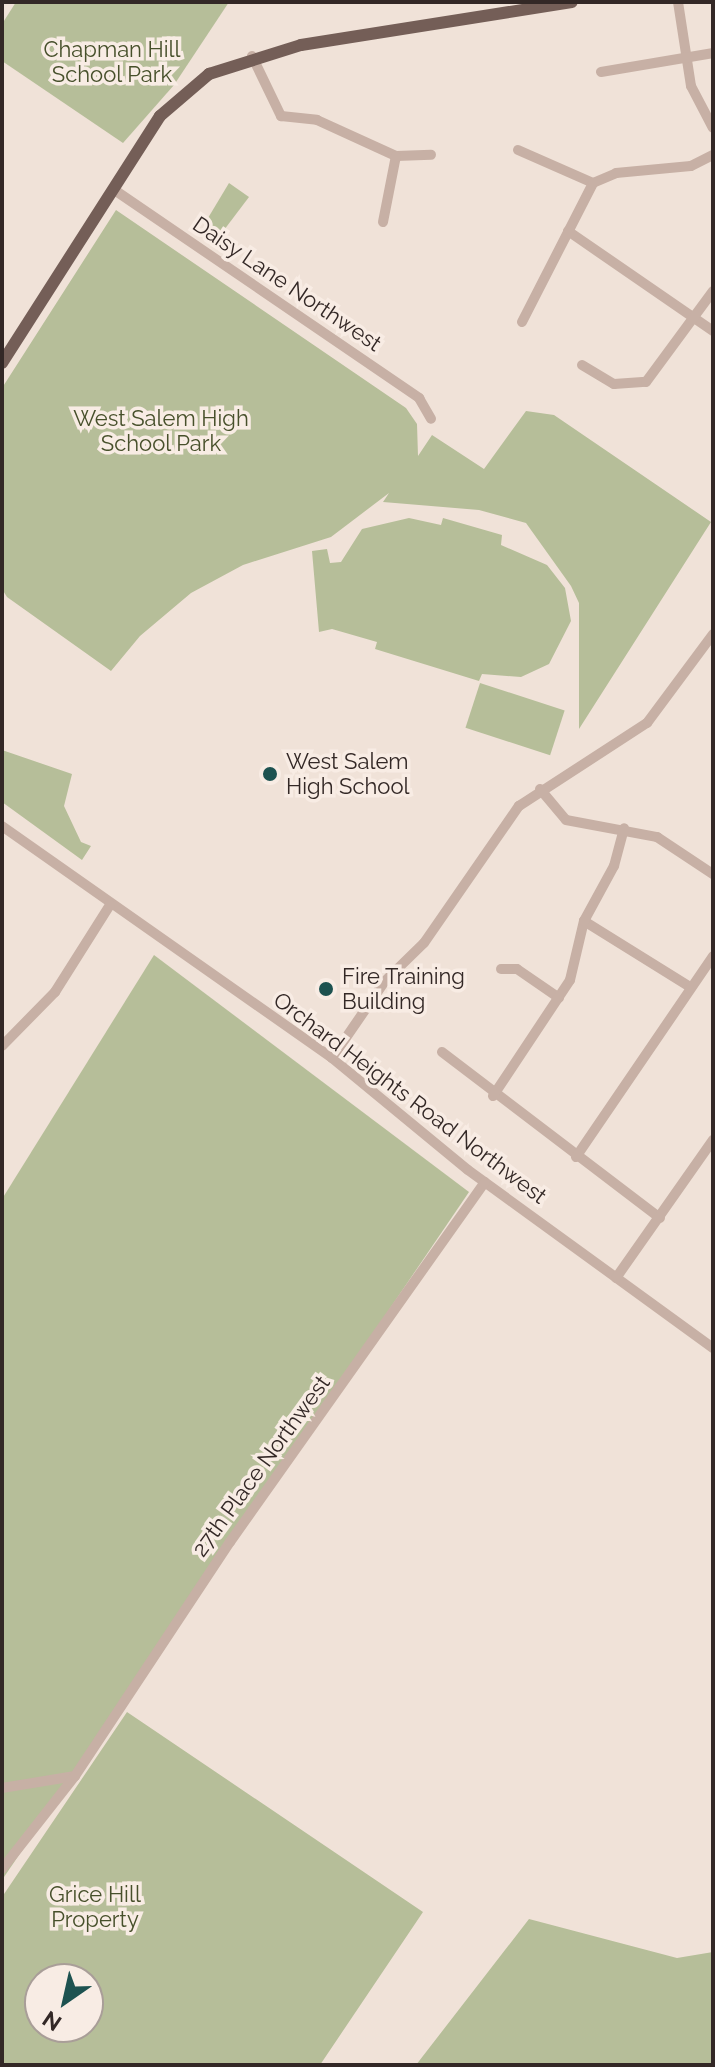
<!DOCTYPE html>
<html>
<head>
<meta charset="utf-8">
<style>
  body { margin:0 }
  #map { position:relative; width:715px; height:2067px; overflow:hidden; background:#f0e2d8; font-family:Raleway,sans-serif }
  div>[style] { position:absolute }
  .green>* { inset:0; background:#b6be99; transform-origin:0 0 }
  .minor>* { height:10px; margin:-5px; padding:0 5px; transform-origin:5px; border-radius:5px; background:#c7b0a5 }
  .major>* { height:12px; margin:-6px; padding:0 6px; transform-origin:6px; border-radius:6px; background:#745e57 }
  .dots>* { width:22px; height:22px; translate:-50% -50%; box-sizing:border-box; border:4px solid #f8ece4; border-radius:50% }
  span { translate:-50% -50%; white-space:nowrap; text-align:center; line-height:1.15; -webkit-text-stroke:7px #f8ece4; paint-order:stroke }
  .park-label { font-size:22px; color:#47502b }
  .street-label { font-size:22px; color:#332826 }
  .poi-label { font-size:22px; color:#332826 }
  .left { translate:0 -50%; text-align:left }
  .frame { position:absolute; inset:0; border:4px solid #332826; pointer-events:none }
  .north { position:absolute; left:24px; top:1963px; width:80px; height:80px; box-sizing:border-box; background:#f8ece4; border:2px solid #a99e98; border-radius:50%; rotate:214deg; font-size:22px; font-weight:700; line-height:32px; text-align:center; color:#332826 }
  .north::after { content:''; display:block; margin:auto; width:28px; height:36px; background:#1d5250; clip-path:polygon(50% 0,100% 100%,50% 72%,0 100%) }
</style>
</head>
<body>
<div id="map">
  <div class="green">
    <div style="clip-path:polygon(16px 2px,229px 2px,174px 85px,123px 143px,2px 61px,2px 24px)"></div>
    <div style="clip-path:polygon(229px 183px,249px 197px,221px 234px,205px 223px)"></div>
    <div style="clip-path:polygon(116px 210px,406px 408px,417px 424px,418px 456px,432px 435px,484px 469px,526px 411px,554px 415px,711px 522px,579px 729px,579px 603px,571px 586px,526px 523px,479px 510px,383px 502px,389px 493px,331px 537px,243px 565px,191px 593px,140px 636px,111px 671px,7px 597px,2px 589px,2px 388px)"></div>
    <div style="clip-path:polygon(409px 518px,441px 525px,443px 518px,502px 535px,501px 545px,547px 565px,565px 588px,571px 621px,549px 664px,521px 677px,482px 674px,479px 681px,375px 649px,377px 642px,332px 629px,319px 632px,312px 551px,327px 549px,330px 563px,341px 562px,362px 529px)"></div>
    <div style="left:480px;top:683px;width:89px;height:47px;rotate:18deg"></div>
    <div style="clip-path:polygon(2px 750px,72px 774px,64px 806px,81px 842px,91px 846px,82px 860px,2px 802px)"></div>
    <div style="clip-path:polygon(154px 955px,469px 1192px,2px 1880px,2px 1199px)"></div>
    <div style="clip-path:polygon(evenodd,127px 1712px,423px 1912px,320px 2065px,2px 2065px,2px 1897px,127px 1712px,40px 1979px,88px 1979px,88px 2027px,40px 2027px,40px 1979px)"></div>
    <div style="clip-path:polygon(529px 1919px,677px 1958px,713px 1952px,713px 2065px,416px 2065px)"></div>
  </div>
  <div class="minor">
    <div style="left:678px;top:2px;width:85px;rotate:81.2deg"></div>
    <div style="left:691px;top:86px;width:47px;rotate:62.4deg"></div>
    <div style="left:252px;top:56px;width:67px;rotate:64.2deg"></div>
    <div style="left:281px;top:116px;width:36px;rotate:6deg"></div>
    <div style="left:317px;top:120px;width:87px;rotate:24.5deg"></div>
    <div style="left:396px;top:156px;width:35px;rotate:-2deg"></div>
    <div style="left:601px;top:72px;width:114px;rotate:-9.6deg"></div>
    <div style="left:518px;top:150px;width:82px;rotate:23.7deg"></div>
    <div style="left:113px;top:189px;width:371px;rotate:34.3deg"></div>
    <div style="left:419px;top:398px;width:24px;rotate:60deg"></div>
    <div style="left:383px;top:222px;width:67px;rotate:-78.9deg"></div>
    <div style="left:568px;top:231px;width:176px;rotate:34.6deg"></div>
    <div style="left:522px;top:322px;width:156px;rotate:-62.9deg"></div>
    <div style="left:593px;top:183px;width:25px;rotate:-23deg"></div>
    <div style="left:616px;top:173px;width:75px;rotate:-5.3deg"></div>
    <div style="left:691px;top:166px;width:25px;rotate:-27deg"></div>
    <div style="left:582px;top:365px;width:37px;rotate:31deg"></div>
    <div style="left:614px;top:384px;width:32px;rotate:-4deg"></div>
    <div style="left:646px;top:382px;width:113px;rotate:-53.6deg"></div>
    <div style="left:540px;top:789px;width:40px;rotate:50deg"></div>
    <div style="left:566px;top:820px;width:93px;rotate:10.6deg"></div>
    <div style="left:657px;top:837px;width:67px;rotate:33.5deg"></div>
    <div style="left:2px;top:826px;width:403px;rotate:35.1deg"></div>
    <div style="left:332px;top:1058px;width:176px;rotate:39.5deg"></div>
    <div style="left:468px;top:1170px;width:303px;rotate:36deg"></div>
    <div style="left:584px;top:921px;width:125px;rotate:31.9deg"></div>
    <div style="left:501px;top:969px;width:16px"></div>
    <div style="left:517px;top:969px;width:51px;rotate:34.6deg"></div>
    <div style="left:2px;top:1046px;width:76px;rotate:-45.5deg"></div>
    <div style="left:55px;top:992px;width:103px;rotate:-57.7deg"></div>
    <div style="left:442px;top:1052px;width:274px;rotate:37.3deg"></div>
    <div style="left:332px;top:1058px;width:93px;rotate:-55.5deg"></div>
    <div style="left:385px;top:981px;width:54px;rotate:-44.3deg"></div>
    <div style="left:424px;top:943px;width:167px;rotate:-55.3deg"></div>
    <div style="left:519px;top:806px;width:153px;rotate:-33deg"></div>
    <div style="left:647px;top:723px;width:111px;rotate:-53.4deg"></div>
    <div style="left:493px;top:1096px;width:139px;rotate:-56.4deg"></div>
    <div style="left:570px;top:980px;width:61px;rotate:-76.7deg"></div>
    <div style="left:584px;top:921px;width:63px;rotate:-61.4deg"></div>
    <div style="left:614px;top:866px;width:39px;rotate:-75deg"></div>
    <div style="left:576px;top:1157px;width:243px;rotate:-55.7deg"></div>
    <div style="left:616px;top:1278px;width:169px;rotate:-54.9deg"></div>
    <div style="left:2px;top:1788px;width:74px;rotate:-9.3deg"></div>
    <div style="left:2px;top:1869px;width:118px;rotate:-51.9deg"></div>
    <div style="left:75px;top:1776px;width:281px;rotate:-56.5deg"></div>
    <div style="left:230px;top:1542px;width:441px;rotate:-54.7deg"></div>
  </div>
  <div class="major">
    <div style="left:2px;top:363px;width:293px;rotate:-57.4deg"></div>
    <div style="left:160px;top:116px;width:65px;rotate:-40.6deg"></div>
    <div style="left:209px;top:74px;width:96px;rotate:-17.5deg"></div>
    <div style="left:301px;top:45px;width:274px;rotate:-9deg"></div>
  </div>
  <div class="dots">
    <div style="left:270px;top:774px;background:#1d5250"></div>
    <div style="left:326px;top:989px;background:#1d5250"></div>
  </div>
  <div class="park-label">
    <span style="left:112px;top:62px">Chapman Hill<br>School Park</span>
    <span style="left:161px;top:431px">West Salem High<br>School Park</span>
    <span style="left:95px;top:1907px">Grice Hill<br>Property</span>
  </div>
  <div class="street-label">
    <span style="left:287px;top:284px;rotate:34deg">Daisy Lane Northwest</span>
    <span style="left:410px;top:1098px;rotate:37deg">Orchard Heights Road Northwest</span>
    <span style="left:261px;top:1466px;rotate:-54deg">27th Place Northwest</span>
  </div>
  <div class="poi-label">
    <span class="left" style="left:286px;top:774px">West Salem<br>High School</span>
    <span class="left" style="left:342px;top:989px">Fire Training<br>Building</span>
  </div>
  <div class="frame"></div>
  <div class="north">N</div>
</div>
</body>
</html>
